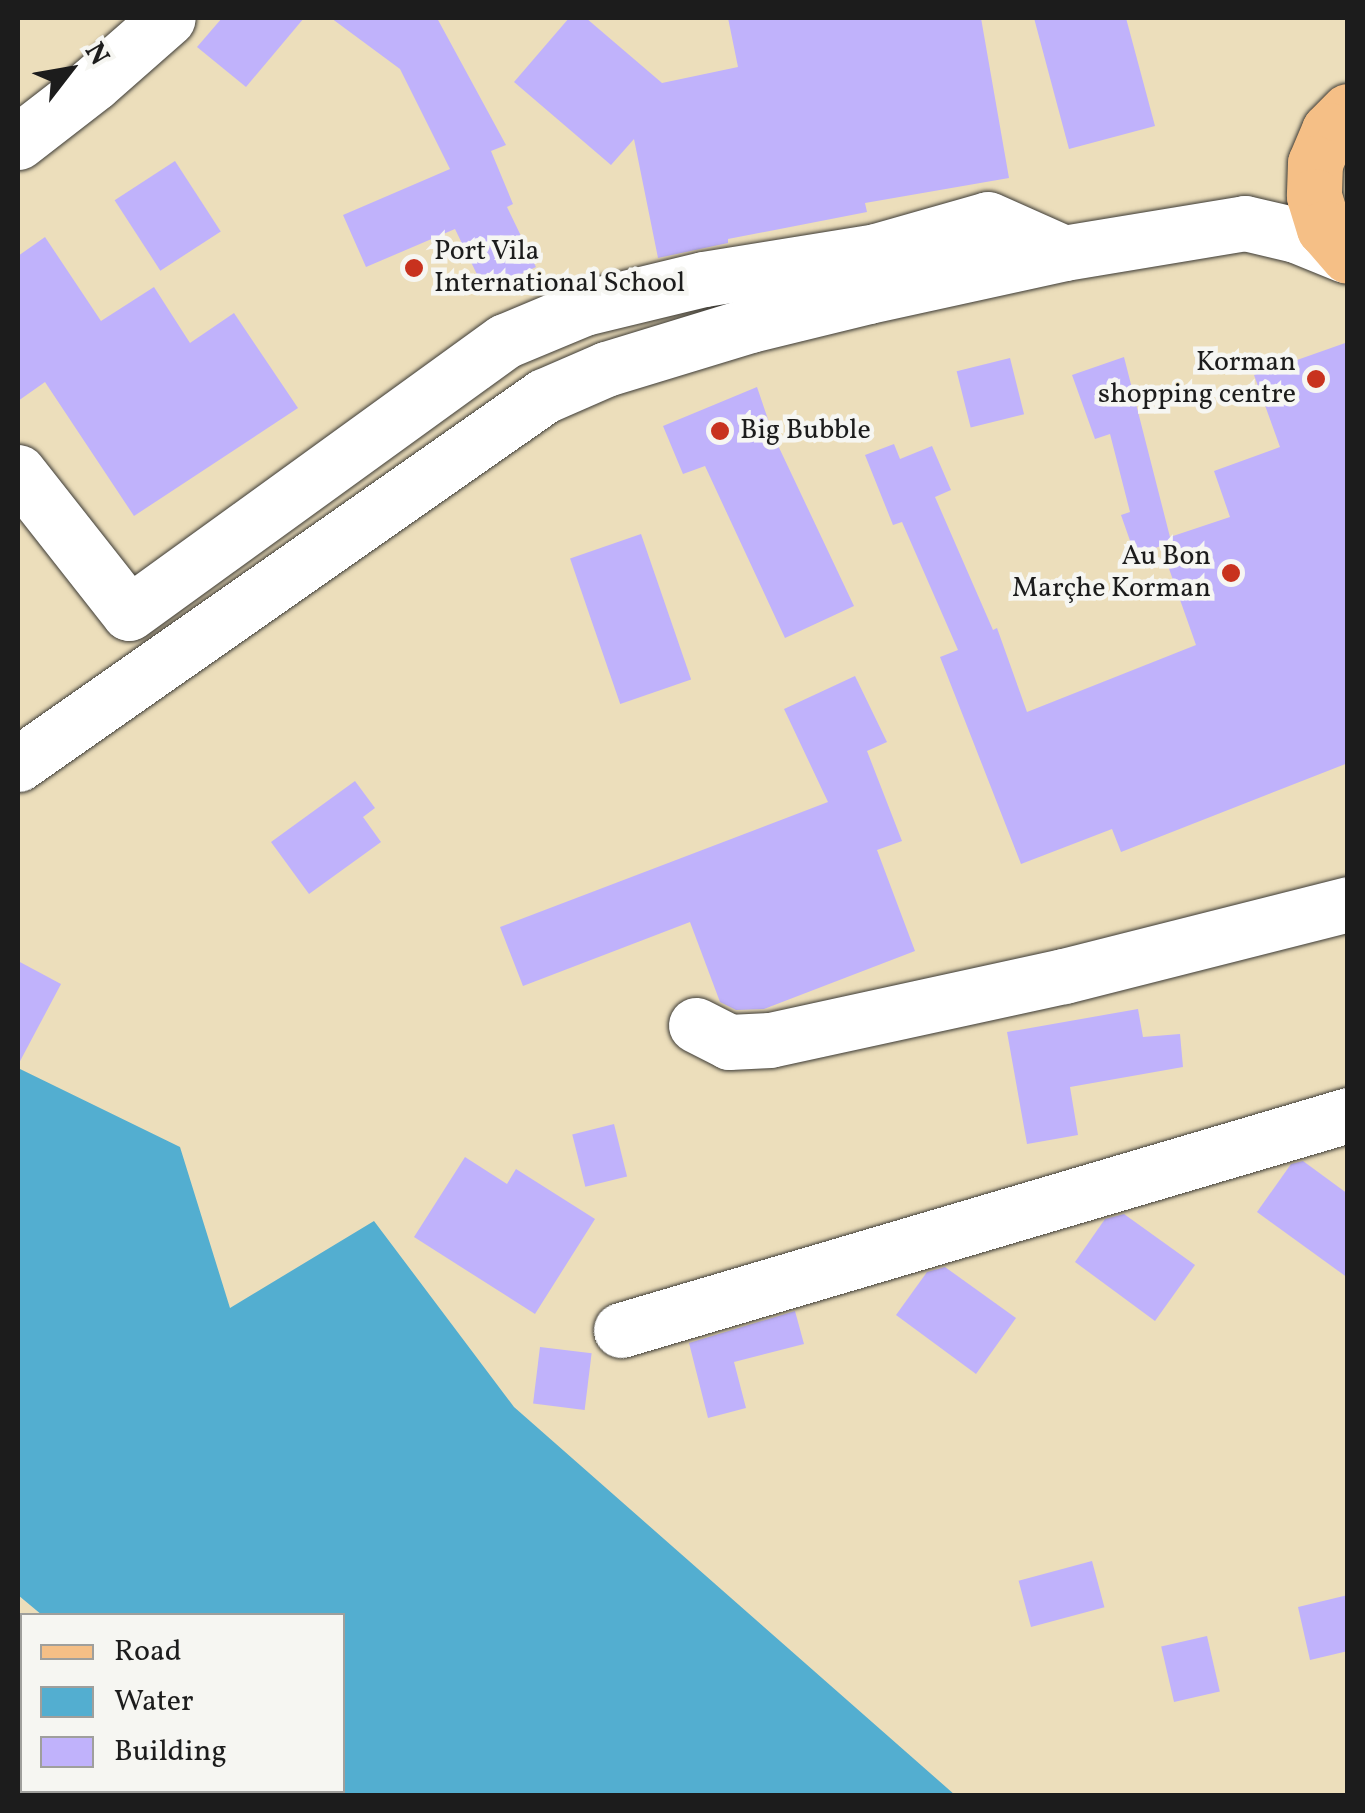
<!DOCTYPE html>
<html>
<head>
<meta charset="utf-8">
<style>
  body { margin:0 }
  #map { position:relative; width:1365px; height:1813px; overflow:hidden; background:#ecdebb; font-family:Vollkorn,serif }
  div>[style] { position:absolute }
  .water>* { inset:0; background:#53aed0 }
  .building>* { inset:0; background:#c0b2fb; transform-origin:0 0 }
  .roads { filter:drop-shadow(0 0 2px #3b3934) drop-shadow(0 0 2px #3b3934) }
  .minor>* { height:55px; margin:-27.5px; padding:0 27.5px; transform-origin:27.5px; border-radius:27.5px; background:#fff }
  .major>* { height:55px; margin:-27.5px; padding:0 27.5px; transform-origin:27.5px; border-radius:27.5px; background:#f5bf86 }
  .dots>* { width:28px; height:28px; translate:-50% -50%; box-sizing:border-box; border:5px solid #f6f6f2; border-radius:50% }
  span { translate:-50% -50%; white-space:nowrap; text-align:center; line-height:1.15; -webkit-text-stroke:9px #f6f6f2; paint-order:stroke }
  .poi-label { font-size:28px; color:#1c1c1c }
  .left { translate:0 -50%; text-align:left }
  .right { translate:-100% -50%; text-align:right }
  .frame { position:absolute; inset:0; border:20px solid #1c1c1c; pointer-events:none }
  .legend { position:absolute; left:20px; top:1613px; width:325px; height:180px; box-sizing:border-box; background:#f6f6f2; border:2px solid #9f9f9c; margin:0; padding:12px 18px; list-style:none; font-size:30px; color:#1c1c1c }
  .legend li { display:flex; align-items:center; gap:20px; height:50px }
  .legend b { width:50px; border:2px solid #9f9f9c }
  .north { position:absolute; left:20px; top:20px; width:100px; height:100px; -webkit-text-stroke:8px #f6f6f2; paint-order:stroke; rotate:59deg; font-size:28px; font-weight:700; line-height:40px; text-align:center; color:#1c1c1c }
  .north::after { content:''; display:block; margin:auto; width:35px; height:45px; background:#1c1c1c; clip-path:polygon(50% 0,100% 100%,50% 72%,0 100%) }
</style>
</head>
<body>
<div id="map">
  <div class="water">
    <div style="clip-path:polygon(18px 1068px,180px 1147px,230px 1308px,374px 1221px,514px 1407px,955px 1795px,250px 1795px,245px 1791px,342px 1790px,342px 1616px,42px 1615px,18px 1595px)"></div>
  </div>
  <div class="building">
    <div style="clip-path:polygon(222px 18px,304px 18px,246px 87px,197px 47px)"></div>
    <div style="clip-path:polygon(331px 18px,437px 18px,506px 145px,491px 151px,513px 204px,507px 207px,536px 267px,485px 291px,455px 229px,366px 267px,343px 215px,450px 169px,400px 69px)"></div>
    <div style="clip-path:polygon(569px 18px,586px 18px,662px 83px,738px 67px,728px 18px,981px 18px,1009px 178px,865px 203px,867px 212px,728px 239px,728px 243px,658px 258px,634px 139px,611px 165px,514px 82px)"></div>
    <div style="clip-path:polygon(1034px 18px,1126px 18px,1155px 126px,1069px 149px)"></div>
    <div style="left:175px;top:161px;width:84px;height:72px;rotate:57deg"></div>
    <div style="clip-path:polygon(45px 237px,101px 321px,154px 287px,190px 343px,234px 313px,298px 408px,134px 516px,45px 382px,18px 401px,18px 256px)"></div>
    <div style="clip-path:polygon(1348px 342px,1348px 763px,1121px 852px,1112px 829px,1021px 864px,940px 657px,958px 650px,902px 522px,893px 525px,865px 455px,894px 444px,900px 459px,932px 446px,951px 490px,935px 497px,993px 630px,997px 628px,1027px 712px,1196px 645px,1161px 546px,1135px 555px,1121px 515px,1130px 512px,1110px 434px,1095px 439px,1072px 375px,1124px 357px,1170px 537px,1230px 517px,1214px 471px,1280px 447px,1254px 375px)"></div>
    <div style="left:1010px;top:358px;width:58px;height:55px;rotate:76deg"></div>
    <div style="clip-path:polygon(757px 387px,774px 437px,854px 606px,785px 638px,705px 466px,683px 474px,663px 426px)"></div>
    <div style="left:641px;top:534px;width:154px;height:75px;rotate:71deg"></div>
    <div style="clip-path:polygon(855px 676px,887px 742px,867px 751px,902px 841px,877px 850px,915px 951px,764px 1009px,736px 1010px,720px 1002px,690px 922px,523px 986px,500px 927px,828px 802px,784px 709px)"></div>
    <div style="clip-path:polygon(355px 781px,375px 808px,363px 817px,381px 842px,309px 894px,271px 842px)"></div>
    <div style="clip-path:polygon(18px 961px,61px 984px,18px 1065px)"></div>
    <div style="clip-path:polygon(1138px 1009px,1143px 1037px,1180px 1034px,1183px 1067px,1070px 1087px,1078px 1135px,1027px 1144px,1007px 1032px)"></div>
    <div style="left:614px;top:1124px;width:54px;height:43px;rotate:76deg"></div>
    <div style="clip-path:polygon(465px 1157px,507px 1184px,516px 1169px,595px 1219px,535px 1314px,414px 1237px)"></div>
    <div style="clip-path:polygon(1303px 1161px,1348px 1194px,1348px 1278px,1257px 1212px,1291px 1164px)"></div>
    <div style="clip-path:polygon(1124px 1214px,1195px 1265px,1155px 1321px,1075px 1262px,1105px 1219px)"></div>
    <div style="clip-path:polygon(945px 1267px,1016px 1318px,976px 1374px,896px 1315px,927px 1272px)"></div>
    <div style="clip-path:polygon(795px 1311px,804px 1344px,734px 1362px,746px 1408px,708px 1418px,689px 1343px)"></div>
    <div style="left:540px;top:1347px;width:52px;height:57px;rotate:7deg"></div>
    <div style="left:1092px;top:1561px;width:48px;height:76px;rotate:75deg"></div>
    <div style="clip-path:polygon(1348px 1595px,1348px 1651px,1310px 1660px,1298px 1607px)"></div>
    <div style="left:1207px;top:1636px;width:57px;height:47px;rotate:77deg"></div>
  </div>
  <div class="roads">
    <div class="minor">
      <div style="left:18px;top:142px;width:96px;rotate:-37.8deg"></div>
      <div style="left:94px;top:83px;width:98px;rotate:-41.3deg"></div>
      <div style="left:18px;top:472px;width:179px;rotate:51.8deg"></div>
      <div style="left:129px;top:613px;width:464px;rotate:-35.9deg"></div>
      <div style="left:505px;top:341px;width:86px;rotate:-22.7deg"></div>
      <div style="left:584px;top:308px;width:123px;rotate:-13.6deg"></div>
      <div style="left:704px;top:279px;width:174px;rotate:-9.2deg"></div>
      <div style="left:876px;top:251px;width:116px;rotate:-15.9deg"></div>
      <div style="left:988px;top:219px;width:83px;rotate:24.1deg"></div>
      <div style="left:18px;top:764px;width:642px;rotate:-34.98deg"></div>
      <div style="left:544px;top:396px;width:68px;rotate:-23.5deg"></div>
      <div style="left:606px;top:369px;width:151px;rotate:-17deg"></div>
      <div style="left:750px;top:325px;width:122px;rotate:-13.7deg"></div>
      <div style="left:869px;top:296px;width:200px;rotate:-12.4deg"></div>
      <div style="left:1064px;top:253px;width:183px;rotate:-9.4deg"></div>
      <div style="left:1245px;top:223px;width:52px;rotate:13.2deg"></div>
      <div style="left:1296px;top:235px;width:53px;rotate:22.2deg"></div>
      <div style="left:696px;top:1025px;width:37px;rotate:27deg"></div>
      <div style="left:729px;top:1042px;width:41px;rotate:-2.8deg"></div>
      <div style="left:770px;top:1040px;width:301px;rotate:-12.3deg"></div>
      <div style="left:1064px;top:976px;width:293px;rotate:-14.2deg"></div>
      <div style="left:621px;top:1330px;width:758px;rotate:-16.47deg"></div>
    </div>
    <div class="major">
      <div style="left:1348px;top:111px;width:27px;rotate:135deg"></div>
      <div style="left:1329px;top:130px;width:36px;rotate:113deg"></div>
      <div style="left:1315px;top:163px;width:33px;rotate:92deg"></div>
      <div style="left:1314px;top:196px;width:34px;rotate:73deg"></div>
      <div style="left:1324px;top:228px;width:37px;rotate:49deg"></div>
    </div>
  </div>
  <div class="dots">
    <div style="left:414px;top:268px;background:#c8321e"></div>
    <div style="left:1316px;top:379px;background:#c8321e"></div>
    <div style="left:720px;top:431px;background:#c8321e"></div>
    <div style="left:1231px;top:573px;background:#c8321e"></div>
  </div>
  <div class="poi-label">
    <span class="left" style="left:434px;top:268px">Port Vila<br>International School</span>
    <span class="right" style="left:1296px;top:379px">Korman<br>shopping centre</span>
    <span class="left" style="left:740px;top:431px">Big Bubble</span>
    <span class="right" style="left:1211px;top:573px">Au Bon<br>Marçhe Korman</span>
  </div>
  <div class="frame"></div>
  <ul class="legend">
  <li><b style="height:12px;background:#f5bf86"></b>Road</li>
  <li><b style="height:28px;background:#53aed0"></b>Water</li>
  <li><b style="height:28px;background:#c0b2fb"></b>Building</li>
  </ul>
  <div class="north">N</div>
</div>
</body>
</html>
